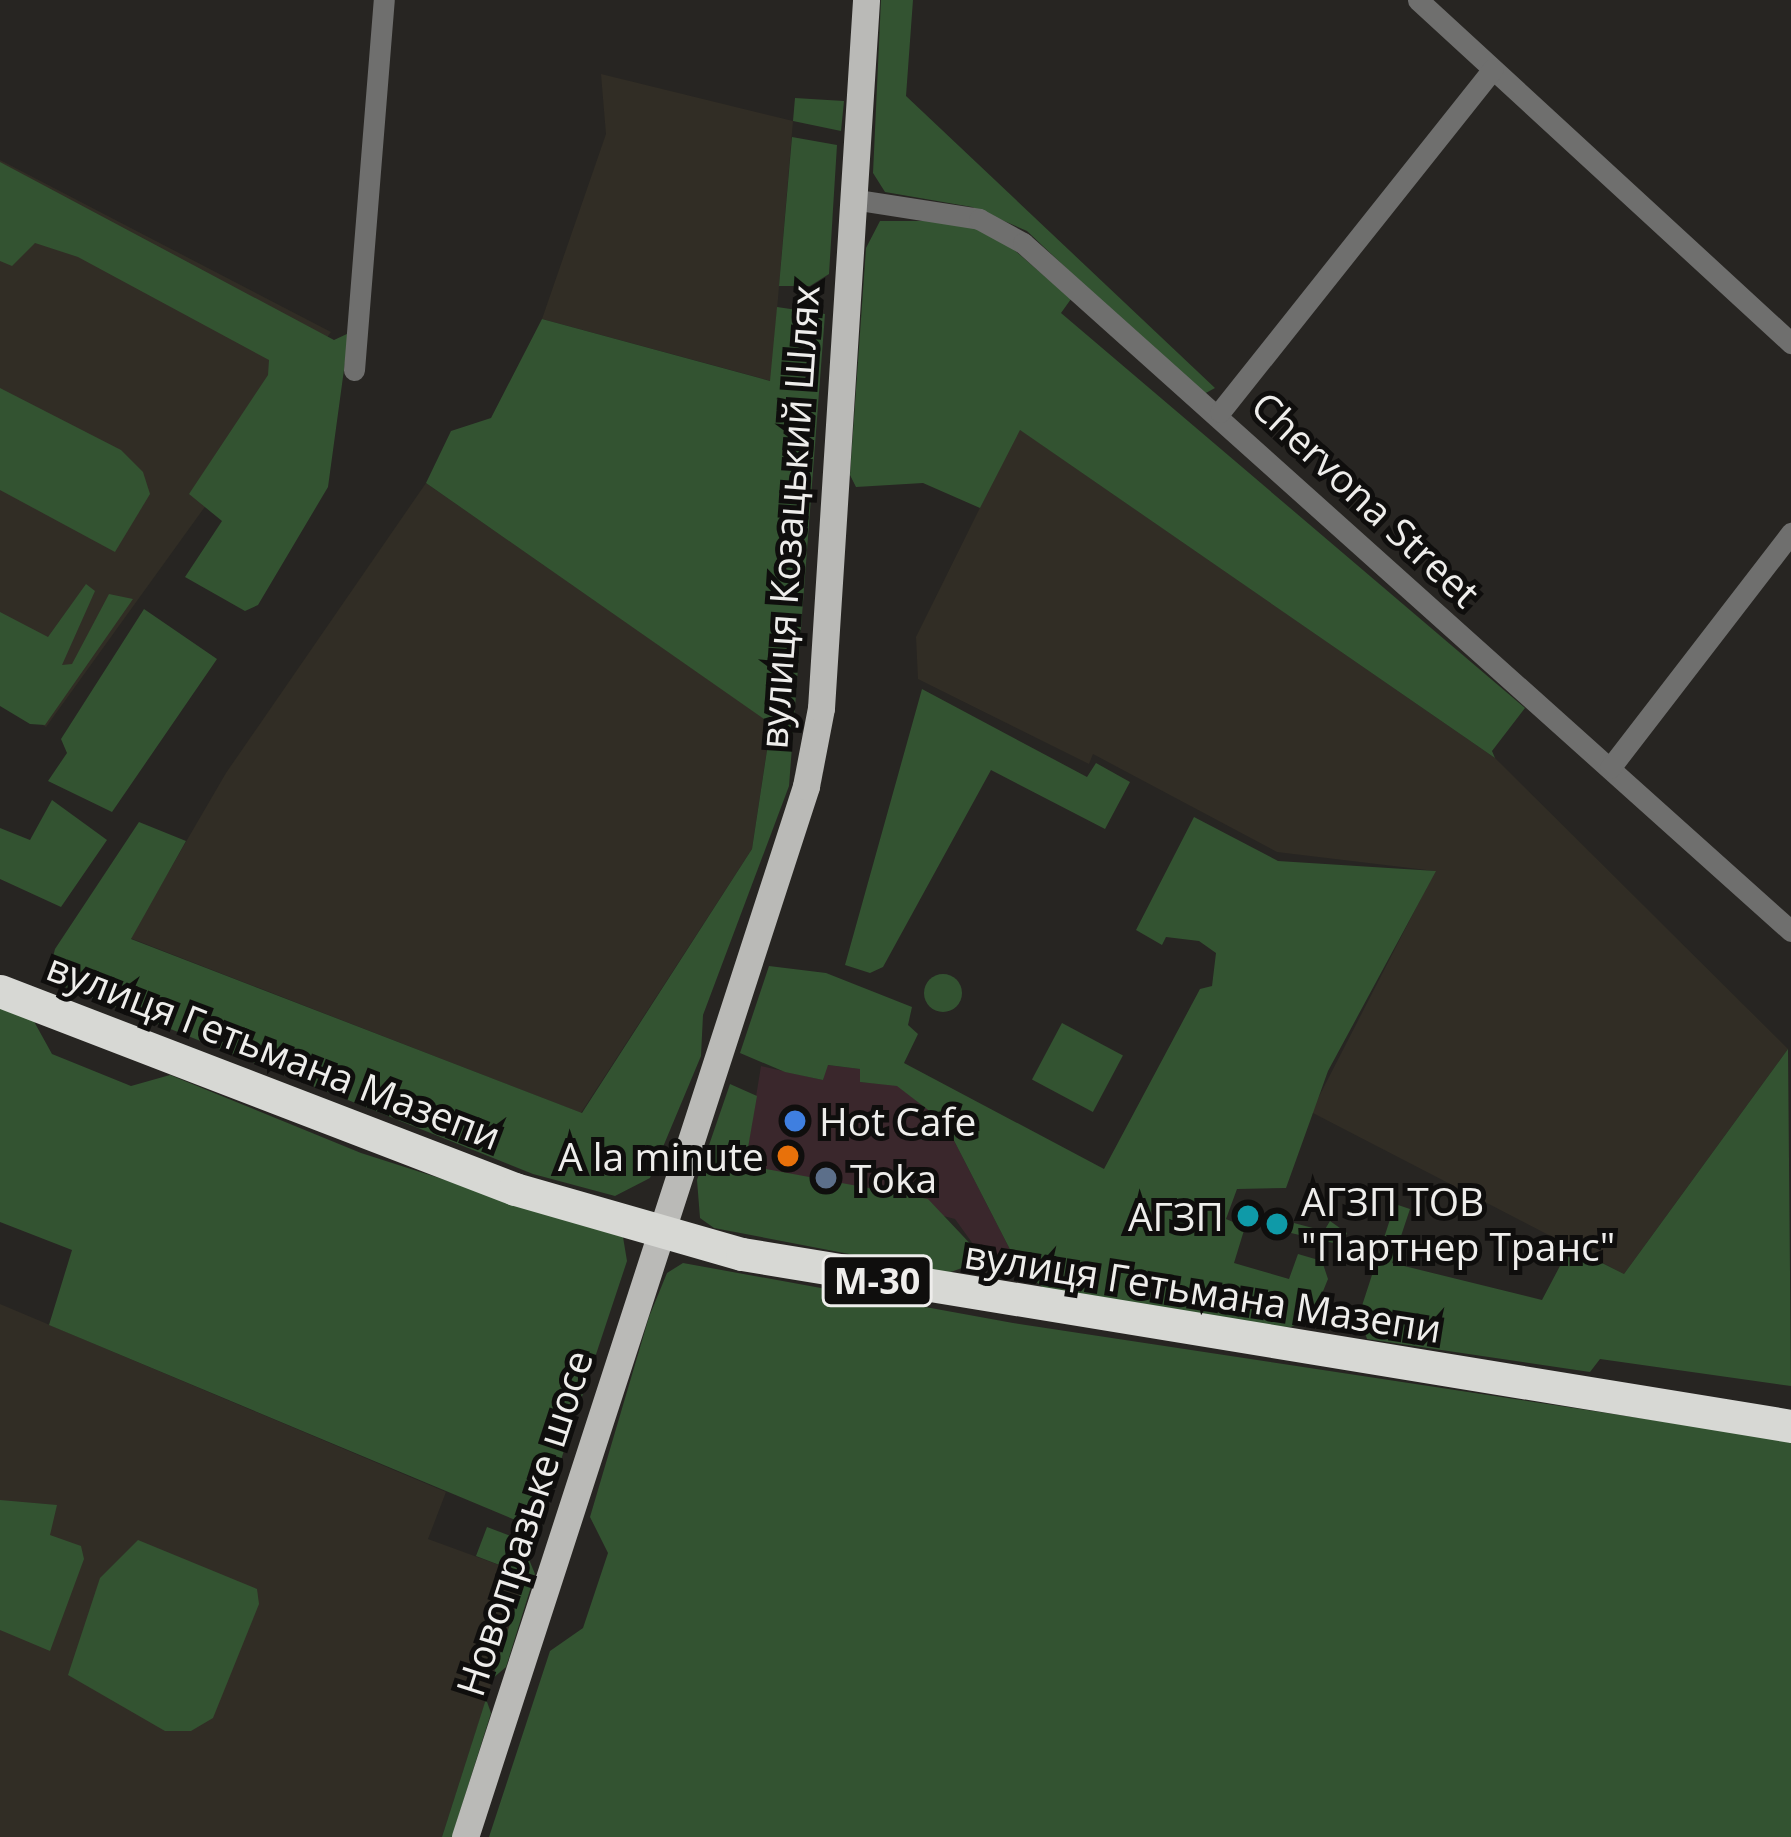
<!DOCTYPE html>
<html>
<head>
<meta charset="utf-8">
<style>
  body { margin:0 }
  #map { position:relative; width:1791px; height:1837px; overflow:hidden; background:#272522; font-family:"Open Sans",sans-serif }
  div>[style] { position:absolute }
  .commercial>* { inset:0; background:#3a272c }
  .built>* { inset:0; background:#312d25 }
  .green>* { inset:0; background:#335331; transform-origin:0 0 }
  .round { border-radius:50% }
  .minor>* { height:21px; margin:-10.5px; padding:0 10.5px; transform-origin:10.5px; border-radius:10.5px; background:#6f6f6e }
  .major>* { height:27px; margin:-13.5px; padding:0 13.5px; transform-origin:13.5px; border-radius:13.5px; background:#babab7 }
  .highway>* { height:33px; margin:-16.5px; padding:0 16.5px; transform-origin:16.5px; border-radius:16.5px; background:#d7d8d4 }
  .dots>* { width:33px; height:33px; translate:-50% -50%; box-sizing:border-box; border:6px solid #0f0e0d; border-radius:50% }
  span { translate:-50% -50%; white-space:nowrap; text-align:center; line-height:1.15; -webkit-text-stroke:10px #0f0e0d; paint-order:stroke }
  .shield-label span { padding:3px 9px; background:#0f0e0d; border:3px solid; border-radius:9px; -webkit-text-stroke-width:0 }
  .shield-label { font-size:36px; color:#eeedeb; font-weight:700 }
  .street-label { font-size:39px; color:#eeedeb }
  .poi-label { font-size:39px; color:#eeedeb }
  .left { translate:0 -50%; text-align:left }
  .right { translate:-100% -50%; text-align:right }
</style>
</head>
<body>
<div id="map">
  <div class="commercial">
    <div style="clip-path:polygon(827px 1065px,861px 1069px,860px 1082px,897px 1085px,945px 1123px,1019px 1267px,973px 1264px,978px 1251px,955px 1219px,745px 1164px,761px 1066px,823px 1080px)"></div>
  </div>
  <div class="built">
    <div style="clip-path:polygon(601px 74px,793px 121px,771px 381px,542px 319px,606px 134px)"></div>
    <div style="clip-path:polygon(0 160px,331px 332px,46px 727px,0 699px)"></div>
    <div style="clip-path:polygon(1019px 429px,1495px 758px,1788px 1049px,1624px 1274px,1311px 1112px,1435px 871px,1277px 852px,1093px 754px,1089px 764px,918px 679px,916px 637px)"></div>
    <div style="clip-path:polygon(426px 483px,771px 723px,752px 849px,581px 1113px,130px 938px,226px 773px)"></div>
    <div style="clip-path:polygon(0 1304px,446px 1492px,428px 1539px,526px 1575px,442px 1837px,0 1837px)"></div>
  </div>
  <div class="green">
    <div style="clip-path:polygon(881px 0,913px 0,906px 96px,1215px 388px,1204px 394px,1173px 369px,1027px 231px,972px 207px,885px 192px,873px 173px)"></div>
    <div style="clip-path:polygon(795px 98px,844px 101px,841px 131px,793px 121px)"></div>
    <div style="clip-path:polygon(792px 137px,837px 145px,829px 274px,810px 286px,779px 286px)"></div>
    <div style="clip-path:polygon(0 162px,334px 340px,349px 333px,328px 487px,258px 605px,245px 611px,185px 577px,222px 521px,189px 494px,268px 375px,269px 360px,78px 257px,35px 243px,12px 266px,0 261px)"></div>
    <div style="clip-path:polygon(880px 221px,950px 221px,997px 235px,1071px 299px,1061px 313px,1525px 708px,1492px 751px,1495px 758px,1020px 430px,980px 508px,923px 483px,856px 487px,850px 475px,866px 248px)"></div>
    <div style="clip-path:polygon(777px 307px,825px 314px,789px 786px,703px 1015px,701px 1056px,650px 1178px,615px 1196px,533px 1174px,63px 986px,50px 969px,55px 949px,139px 822px,186px 841px,131px 939px,582px 1113px,752px 849px,771px 724px,426px 483px,451px 431px,491px 418px,542px 319px,770px 381px)"></div>
    <div style="clip-path:polygon(0 388px,121px 450px,143px 472px,150px 494px,115px 552px,0 490px)"></div>
    <div style="clip-path:polygon(86px 584px,95px 591px,62px 665px,72px 664px,109px 594px,133px 599px,45px 725px,30px 724px,0 706px,0 612px,48px 637px)"></div>
    <div style="clip-path:polygon(144px 609px,217px 659px,112px 812px,48px 781px,67px 753px,61px 739px)"></div>
    <div style="clip-path:polygon(922px 689px,1087px 777px,1096px 763px,1130px 782px,1105px 829px,991px 770px,883px 967px,870px 973px,845px 965px)"></div>
    <div style="clip-path:polygon(52px 800px,107px 840px,61px 907px,0 879px,0 828px,30px 840px)"></div>
    <div style="clip-path:polygon(1194px 817px,1278px 861px,1436px 871px,1328px 1071px,1286px 1188px,1237px 1189px,1226px 1219px,1245px 1227px,1234px 1263px,1289px 1279px,1298px 1254px,1322px 1261px,1328px 1279px,1313px 1316px,1291px 1327px,1234px 1325px,1046px 1290px,1019px 1267px,945px 1123px,897px 1086px,860px 1082px,860px 1069px,828px 1065px,823px 1080px,785px 1072px,740px 1053px,769px 966px,826px 973px,912px 1007px,908px 1025px,918px 1034px,904px 1063px,1104px 1169px,1200px 989px,1212px 986px,1216px 953px,1199px 941px,1166px 937px,1162px 945px,1136px 930px)"></div>
    <div class="round" style="left:924px;top:974px;width:38px;height:38px"></div>
    <div style="clip-path:polygon(0 1003px,31px 1016px,52px 1054px,131px 1086px,170px 1075px,361px 1153px,623px 1237px,627px 1261px,544px 1511px,520px 1522px,49px 1325px,72px 1250px,0 1222px)"></div>
    <div style="left:1062px;top:1023px;width:69px;height:64px;rotate:28deg"></div>
    <div style="clip-path:polygon(1788px 1049px,1791px 1386px,1600px 1359px,1590px 1372px,1367px 1339px,1359px 1315px,1395px 1204px,1410px 1209px,1392px 1263px,1542px 1300px,1570px 1247px,1624px 1274px)"></div>
    <div style="clip-path:polygon(730px 1084px,757px 1096px,745px 1165px,928px 1199px,978px 1252px,973px 1264px,948px 1273px,714px 1228px,700px 1218px,697px 1180px)"></div>
    <div style="clip-path:polygon(1330px 1221px,1347px 1233px,1342px 1245px,1291px 1233px,1294px 1223px,1324px 1231px)"></div>
    <div style="clip-path:polygon(683px 1263px,1013px 1323px,1791px 1441px,1791px 1837px,489px 1837px,550px 1651px,583px 1628px,608px 1553px,590px 1517px,649px 1317px,667px 1273px)"></div>
    <div style="clip-path:polygon(0 1500px,57px 1505px,50px 1535px,81px 1546px,84px 1559px,50px 1651px,0 1630px)"></div>
    <div style="clip-path:polygon(487px 1527px,521px 1540px,535px 1574px,506px 1667px,492px 1679px,526px 1575px,476px 1556px)"></div>
    <div style="clip-path:polygon(138px 1540px,257px 1589px,259px 1604px,213px 1718px,191px 1731px,165px 1731px,68px 1675px,100px 1578px)"></div>
    <div style="clip-path:polygon(486px 1699px,491px 1713px,452px 1837px,442px 1837px)"></div>
  </div>
  <div class="minor">
    <div style="left:1418px;top:0;width:507px;rotate:42.6deg"></div>
    <div style="left:852px;top:199px;width:129px;rotate:8.9deg"></div>
    <div style="left:979px;top:219px;width:50px;rotate:28.6deg"></div>
    <div style="left:1023px;top:243px;width:1031px;rotate:41.86deg"></div>
    <div style="left:354px;top:370px;width:371px;rotate:-85.4deg"></div>
    <div style="left:1220px;top:412px;width:438px;rotate:-51.5deg"></div>
    <div style="left:1610px;top:768px;width:297px;rotate:-52.4deg"></div>
  </div>
  <div class="major">
    <div style="left:465px;top:1837px;width:1105px;rotate:-72.02deg"></div>
    <div style="left:806px;top:786px;width:79px;rotate:-79.1deg"></div>
    <div style="left:821px;top:708px;width:709px;rotate:-86.36deg"></div>
  </div>
  <div class="highway">
    <div style="left:0;top:991px;width:552px;rotate:21.03deg"></div>
    <div style="left:515px;top:1189px;width:236px;rotate:16deg"></div>
    <div style="left:742px;top:1254px;width:1063px;rotate:9.31deg"></div>
  </div>
  <div class="dots">
    <div style="left:795px;top:1121px;background:#3f7fe0"></div>
    <div style="left:788px;top:1156px;background:#e8710a"></div>
    <div style="left:826px;top:1178px;background:#5c6f8a"></div>
    <div style="left:1248px;top:1216px;background:#0f9aa8"></div>
    <div style="left:1277px;top:1224px;background:#0f9aa8"></div>
  </div>
  <div class="shield-label">
    <span style="left:877px;top:1281px">М-30</span>
  </div>
  <div class="street-label">
    <span style="left:1366px;top:499px;rotate:43deg">Chervona Street</span>
    <span style="left:789px;top:517px;rotate:-86deg">вулиця Козацький Шлях</span>
    <span style="left:274px;top:1051px;rotate:21deg">вулиця Гетьмана Мазепи</span>
    <span style="left:1203px;top:1291px;rotate:9deg">вулиця Гетьмана Мазепи</span>
    <span style="left:524px;top:1523px;rotate:-72deg">Новопразьке шосе</span>
  </div>
  <div class="poi-label">
    <span class="left" style="left:819px;top:1121px">Hot Cafe</span>
    <span class="right" style="left:764px;top:1156px">A la minute</span>
    <span class="left" style="left:850px;top:1178px">Toka</span>
    <span class="left" style="left:1301px;top:1224px">АГЗП ТОВ<br>"Партнер Транс"</span>
    <span class="right" style="left:1224px;top:1216px">АГЗП</span>
  </div>
</div>
</body>
</html>
